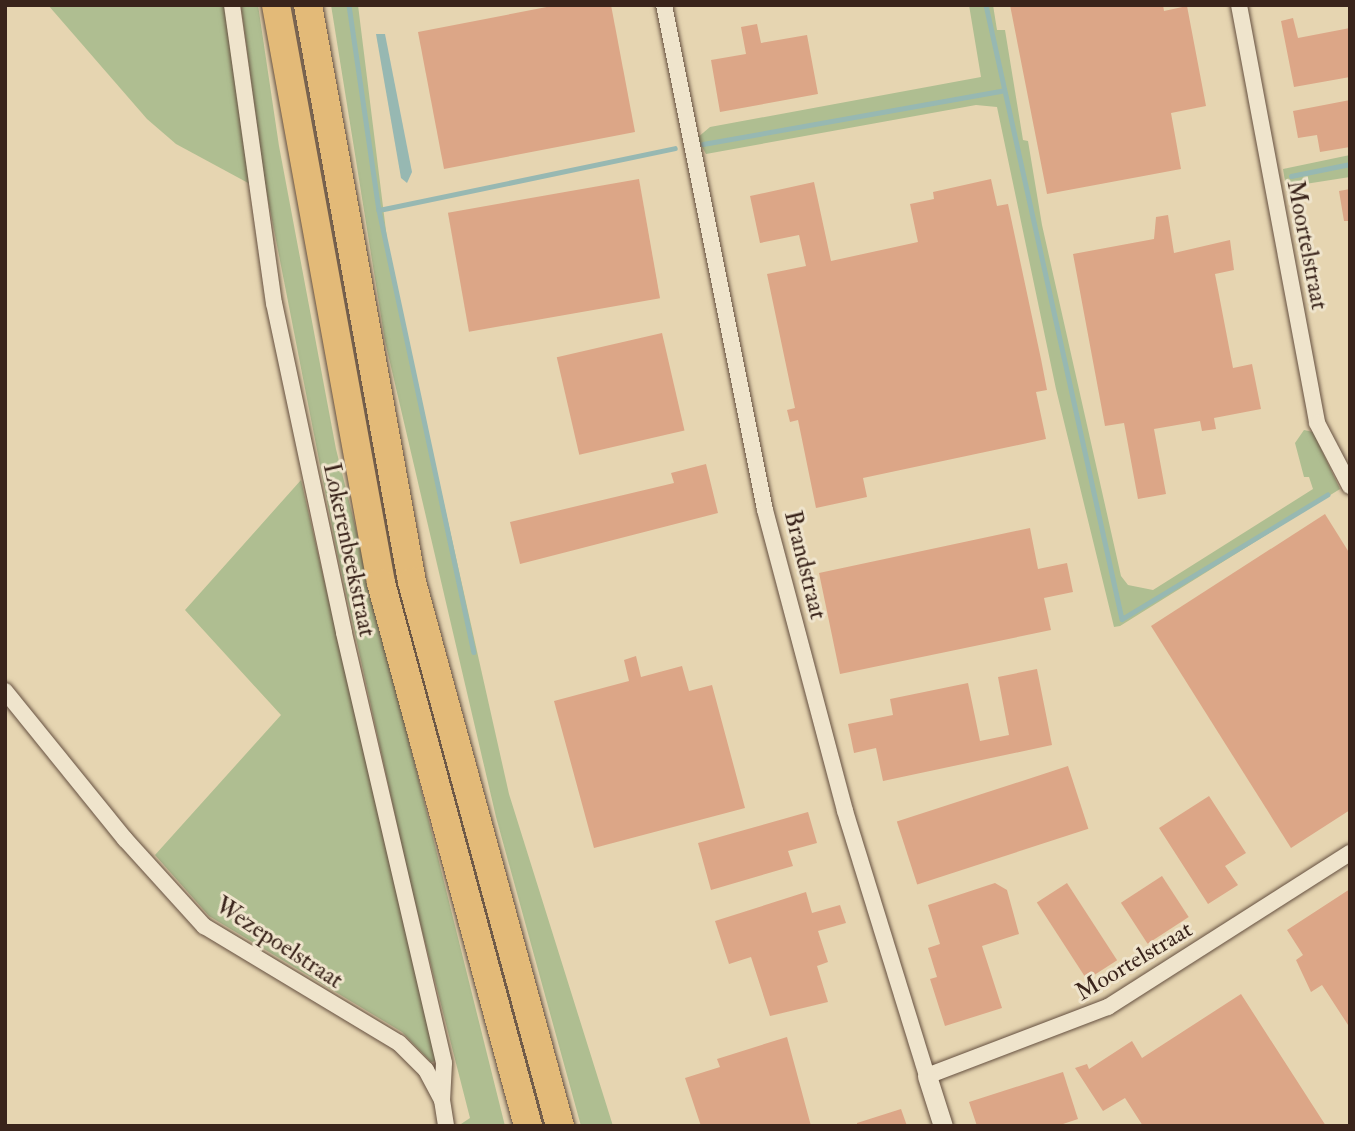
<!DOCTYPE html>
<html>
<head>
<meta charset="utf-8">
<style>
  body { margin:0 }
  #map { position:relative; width:1355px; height:1131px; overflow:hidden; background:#e6d5b1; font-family:"IM FELL Double Pica",serif }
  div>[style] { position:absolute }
  .green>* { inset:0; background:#afbe91 }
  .water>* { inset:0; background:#97b8b2 }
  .stream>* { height:4.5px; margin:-2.25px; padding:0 2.25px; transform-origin:2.25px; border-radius:2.25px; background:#97b8b2 }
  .building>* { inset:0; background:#dca687; transform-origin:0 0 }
  .roads { filter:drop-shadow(0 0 2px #655040) drop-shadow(0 0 2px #655040) }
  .minor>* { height:16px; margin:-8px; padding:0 8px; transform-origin:8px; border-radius:8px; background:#efe4cc }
  .tertiary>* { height:19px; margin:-9.5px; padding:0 9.5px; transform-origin:9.5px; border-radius:9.5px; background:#efe4cc }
  .motorway>* { height:28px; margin:-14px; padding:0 14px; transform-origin:14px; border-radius:14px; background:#e3ba78 }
  span { translate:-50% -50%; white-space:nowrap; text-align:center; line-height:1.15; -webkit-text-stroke:6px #efe4cc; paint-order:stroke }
  .street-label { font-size:24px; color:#3a241b }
  .frame { position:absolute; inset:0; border:7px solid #3a241b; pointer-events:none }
</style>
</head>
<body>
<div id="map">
  <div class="green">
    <div style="clip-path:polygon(48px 5px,225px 5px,250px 184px,176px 144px,147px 119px)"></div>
    <div style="clip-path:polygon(241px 5px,258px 5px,279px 146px,336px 449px,505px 1126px,458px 1126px,470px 1118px,410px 883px,337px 552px,265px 184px)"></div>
    <div style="clip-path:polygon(331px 5px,358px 5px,390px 263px,509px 794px,613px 1126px,581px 1126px,496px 817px,385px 341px)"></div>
    <div style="clip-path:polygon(969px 5px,993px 5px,997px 30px,1005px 30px,1023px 140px,1028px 141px,1042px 225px,1121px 576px,1128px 585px,1153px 590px,1313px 489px,1309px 477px,1304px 477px,1295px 443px,1304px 430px,1313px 432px,1340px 489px,1120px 626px,1114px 627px,1056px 389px,997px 107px,976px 105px,706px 154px,697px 138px,710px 127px,981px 77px)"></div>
    <div style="clip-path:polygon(1350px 155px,1350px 177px,1286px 187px,1283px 169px)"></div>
    <div style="clip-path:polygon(301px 480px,385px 844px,438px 1061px,431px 1062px,402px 1032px,209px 916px,155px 855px,281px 715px,185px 610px)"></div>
  </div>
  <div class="water">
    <div style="clip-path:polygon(376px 34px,385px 34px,412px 172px,407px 183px,401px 178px)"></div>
  </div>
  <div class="stream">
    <div style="left:349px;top:5px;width:207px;rotate:81.7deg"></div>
    <div style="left:379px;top:210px;width:302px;rotate:-11.8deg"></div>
    <div style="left:986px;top:5px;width:629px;rotate:77.51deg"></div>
    <div style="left:1122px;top:619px;width:240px;rotate:-31.2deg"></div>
    <div style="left:703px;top:144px;width:303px;rotate:-10.1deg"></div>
    <div style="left:1291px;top:176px;width:60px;rotate:-11.5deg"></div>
    <div style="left:379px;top:210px;width:452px;rotate:77.9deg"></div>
  </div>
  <div class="building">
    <div style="clip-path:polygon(557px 5px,611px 5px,635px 132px,444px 169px,418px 32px)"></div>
    <div style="clip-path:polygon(1010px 5px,1163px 5px,1164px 11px,1187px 6px,1206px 106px,1171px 113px,1181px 169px,1047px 194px)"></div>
    <div style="clip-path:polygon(1293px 18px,1298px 38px,1350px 28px,1350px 77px,1294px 87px,1281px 21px)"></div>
    <div style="clip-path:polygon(757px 24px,761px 43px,807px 35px,818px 94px,720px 112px,711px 60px,746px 54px,741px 27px)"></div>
    <div style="clip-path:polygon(1350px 100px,1350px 147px,1320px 152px,1317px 135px,1298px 138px,1293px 111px)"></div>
    <div style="left:639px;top:179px;width:121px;height:194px;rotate:80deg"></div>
    <div style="clip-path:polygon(991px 179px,997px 206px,1008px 204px,1041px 359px,1047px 390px,1036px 392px,1046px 439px,863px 478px,867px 497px,816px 508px,798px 420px,790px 422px,787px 410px,795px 408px,767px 274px,806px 266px,799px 235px,760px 243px,750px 196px,814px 182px,831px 261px,918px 242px,910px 204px,934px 199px,933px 192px)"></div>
    <div style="clip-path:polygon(1350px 189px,1350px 221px,1344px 221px,1339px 191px)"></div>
    <div style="clip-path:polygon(1168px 215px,1174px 253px,1230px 240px,1234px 270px,1215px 274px,1233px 368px,1252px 364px,1261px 409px,1214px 418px,1216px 429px,1202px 431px,1200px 421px,1154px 429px,1166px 494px,1138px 499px,1124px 423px,1105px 426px,1073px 254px,1154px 239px,1156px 217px)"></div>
    <div style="left:662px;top:333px;width:100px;height:108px;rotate:77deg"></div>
    <div style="clip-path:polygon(706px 464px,718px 513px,520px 564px,510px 522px,674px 483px,671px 473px)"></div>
    <div style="clip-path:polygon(1325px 514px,1350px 554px,1350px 810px,1291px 848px,1151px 626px)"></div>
    <div style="clip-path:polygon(1030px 528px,1038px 569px,1067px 563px,1073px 592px,1044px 598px,1051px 630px,840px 674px,819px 573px)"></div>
    <div style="clip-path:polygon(636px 656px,641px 677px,682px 666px,689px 691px,712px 685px,745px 808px,594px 848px,554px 701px,629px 681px,624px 660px)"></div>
    <div style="clip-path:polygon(1037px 669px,1052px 745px,883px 781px,876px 748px,854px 753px,848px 724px,893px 715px,890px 699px,968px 683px,980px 741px,1009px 735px,998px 677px)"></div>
    <div style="left:1068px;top:766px;width:66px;height:180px;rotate:72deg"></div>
    <div style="clip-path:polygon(1209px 796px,1246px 853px,1225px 866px,1238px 885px,1208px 904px,1159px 828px)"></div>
    <div style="clip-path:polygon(808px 812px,817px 843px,788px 851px,793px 866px,711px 890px,698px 843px)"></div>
    <div style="left:1162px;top:876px;width:49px;height:49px;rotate:57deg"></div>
    <div style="clip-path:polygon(995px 883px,1007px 890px,1019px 934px,982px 946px,1002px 1008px,945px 1026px,930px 979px,937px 977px,928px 948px,940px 944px,928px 905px)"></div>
    <div style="left:1067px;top:883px;width:92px;height:36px;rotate:57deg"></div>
    <div style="clip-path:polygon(1350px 889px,1350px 1028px,1322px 985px,1311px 992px,1296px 960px,1303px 955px,1287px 930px)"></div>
    <div style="clip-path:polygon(806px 892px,812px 913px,840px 905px,846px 923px,818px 931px,828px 962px,817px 966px,828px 1002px,770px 1016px,751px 957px,729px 964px,715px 921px)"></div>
    <div style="clip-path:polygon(1241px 994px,1326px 1126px,1143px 1126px,1125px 1098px,1103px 1111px,1075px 1068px,1087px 1064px,1089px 1069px,1132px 1041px,1142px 1058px)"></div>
    <div style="clip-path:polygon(787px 1037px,811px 1126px,701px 1126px,685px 1078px,720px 1067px,717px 1059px)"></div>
    <div style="clip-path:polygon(1063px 1072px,1078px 1119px,1057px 1126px,977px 1126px,969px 1102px)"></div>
    <div style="clip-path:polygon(901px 1109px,907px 1126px,857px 1126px,857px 1123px)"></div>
  </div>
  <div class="roads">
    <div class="minor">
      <div style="left:232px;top:5px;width:301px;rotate:82deg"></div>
      <div style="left:274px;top:303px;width:337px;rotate:78deg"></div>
      <div style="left:344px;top:633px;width:441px;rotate:76.9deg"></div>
      <div style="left:444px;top:1063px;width:37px;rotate:93deg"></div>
      <div style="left:664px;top:5px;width:515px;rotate:78.69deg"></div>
      <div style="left:765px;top:510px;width:311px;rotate:75.1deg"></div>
      <div style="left:845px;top:811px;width:277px;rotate:72.8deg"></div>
      <div style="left:927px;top:1076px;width:194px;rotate:-20.9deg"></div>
      <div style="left:1108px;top:1007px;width:287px;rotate:-32.5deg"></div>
      <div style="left:1239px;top:5px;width:425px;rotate:79.4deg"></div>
      <div style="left:1317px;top:423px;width:71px;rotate:62.4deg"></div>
      <div style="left:5px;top:691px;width:191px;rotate:51deg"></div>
      <div style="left:125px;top:839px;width:118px;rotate:47.8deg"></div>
      <div style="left:204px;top:926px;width:227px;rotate:31deg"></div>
      <div style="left:399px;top:1043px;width:38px;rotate:45deg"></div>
      <div style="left:426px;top:1070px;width:34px;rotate:62deg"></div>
      <div style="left:442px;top:1100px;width:26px;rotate:81deg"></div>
    </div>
    <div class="tertiary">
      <div style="left:927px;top:1076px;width:52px;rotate:72.3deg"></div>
    </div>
    <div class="motorway">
      <div style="left:276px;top:5px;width:587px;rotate:79.7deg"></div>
      <div style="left:381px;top:583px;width:563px;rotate:74.85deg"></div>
      <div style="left:308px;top:5px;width:586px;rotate:79.78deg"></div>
      <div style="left:412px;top:582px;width:564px;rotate:74.78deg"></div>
    </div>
  </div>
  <div class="street-label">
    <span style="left:1307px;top:245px;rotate:79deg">Moortelstraat</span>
    <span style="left:349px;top:550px;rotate:78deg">Lokerenbeekstraat</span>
    <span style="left:805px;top:565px;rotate:76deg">Brandstraat</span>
    <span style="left:279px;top:943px;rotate:33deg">Wezepoelstraat</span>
    <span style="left:1134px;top:961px;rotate:-31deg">Moortelstraat</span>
  </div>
  <div class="frame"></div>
</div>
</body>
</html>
